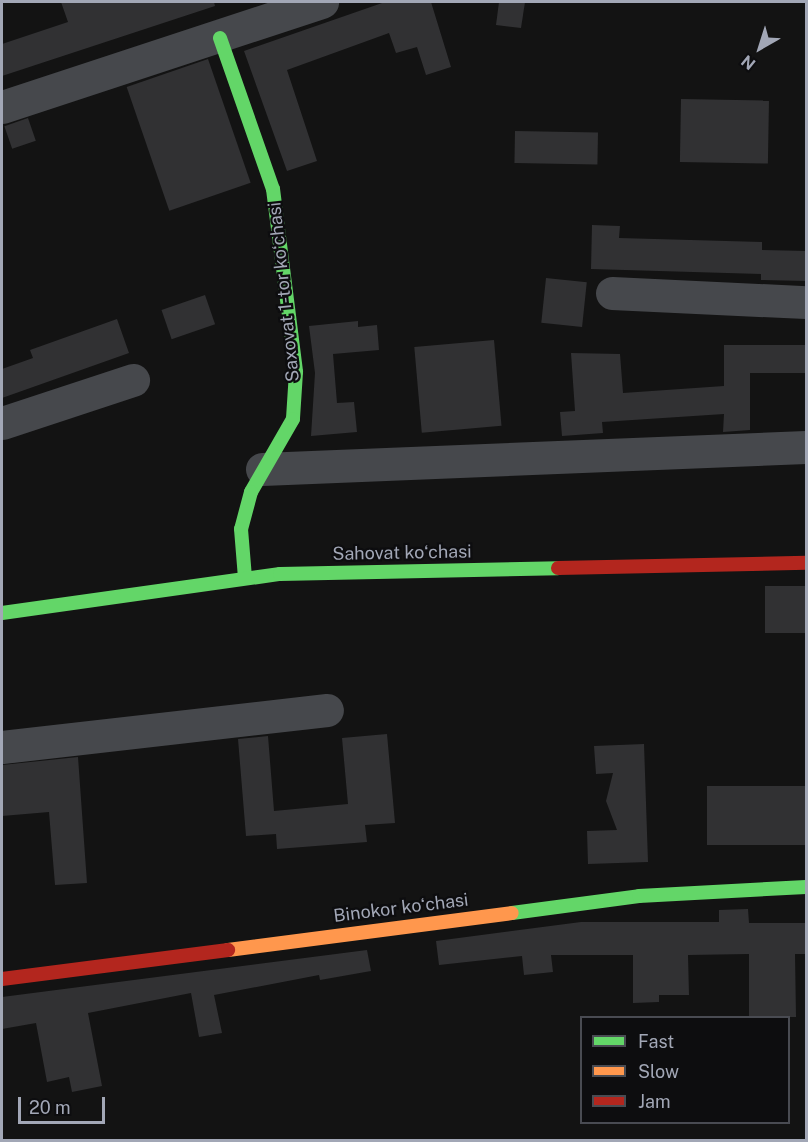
<!DOCTYPE html>
<html>
<head>
<meta charset="utf-8">
<style>
  body { margin:0 }
  #map { position:relative; width:808px; height:1142px; overflow:hidden; background:#131313; font-family:"Public Sans",sans-serif }
  div>[style] { position:absolute }
  .building>* { inset:0; background:#313133; transform-origin:0 0 }
  .street>* { height:33px; margin:-16.5px; padding:0 16.5px; transform-origin:16.5px; border-radius:16.5px; background:#46484c }
  .fast>* { height:14px; margin:-7px; padding:0 7px; transform-origin:7px; border-radius:7px; background:#63d668 }
  .slow>* { height:14px; margin:-7px; padding:0 7px; transform-origin:7px; border-radius:7px; background:#ff974d }
  .jam>* { height:14px; margin:-7px; padding:0 7px; transform-origin:7px; border-radius:7px; background:#b3261e }
  span { translate:-50% -50%; white-space:nowrap; text-align:center; line-height:1.15; -webkit-text-stroke:4.5px #0d0d0f; paint-order:stroke }
  .street-label { font-size:18px; color:#a2a7b6 }
  .frame { position:absolute; inset:0; border:3px solid #a2a7b6; pointer-events:none }
  .legend { position:absolute; left:580px; top:1016px; width:210px; height:108px; box-sizing:border-box; background:#0d0d0f; border:2px solid #494b52; margin:0; padding:8px 10px; list-style:none; font-size:18px; color:#a2a7b6 }
  .legend li { display:flex; align-items:center; gap:12px; height:30px }
  .legend b { width:30px; border:2px solid #494b52 }
  .north { position:absolute; left:730px; top:18px; width:60px; height:60px; -webkit-text-stroke:4px #0d0d0f; paint-order:stroke; rotate:219deg; font-size:16px; font-weight:700; line-height:24px; text-align:center; color:#a2a7b6 }
  .north::after { content:''; display:block; margin:auto; width:21px; height:27px; background:#a2a7b6; clip-path:polygon(50% 0,100% 100%,50% 72%,0 100%) }
  .scale { position:absolute; left:18px; top:1097px; width:87px; height:27px; box-sizing:border-box; border:3px solid #a2a7b6; border-top:0; padding-left:8px; font-size:18px; line-height:21px; white-space:nowrap; color:#a2a7b6; -webkit-text-stroke:4px #0d0d0f; paint-order:stroke }
</style>
</head>
<body>
<div id="map">
  <div class="building">
    <div style="clip-path:polygon(61px 2px,214px 2px,215px 6px,2px 76px,2px 44px,68px 22px)"></div>
    <div style="clip-path:polygon(385px 2px,431px 2px,451px 67px,426px 75px,417px 47px,396px 53px,389px 33px,287px 70px,317px 161px,287px 171px,244px 51px)"></div>
    <div style="clip-path:polygon(499px 2px,525px 2px,521px 28px,496px 25px)"></div>
    <div style="left:208px;top:59px;width:131px;height:86px;rotate:71deg"></div>
    <div style="left:681px;top:99px;width:88px;height:63px;rotate:1deg"></div>
    <div style="left:28px;top:118px;width:24px;height:25px;rotate:71deg"></div>
    <div style="left:515px;top:131px;width:83px;height:32px;rotate:1deg"></div>
    <div style="clip-path:polygon(592px 225px,620px 226px,619px 238px,762px 242px,762px 250px,807px 251px,807px 281px,761px 280px,761px 274px,591px 269px)"></div>
    <div style="left:546px;top:278px;width:41px;height:45px;rotate:6deg"></div>
    <div style="left:205px;top:295px;width:31px;height:46px;rotate:71deg"></div>
    <div style="clip-path:polygon(117px 319px,129px 353px,2px 398px,2px 369px,33px 358px,30px 350px)"></div>
    <div style="clip-path:polygon(358px 321px,358px 327px,377px 325px,379px 350px,333px 354px,337px 403px,354px 402px,357px 432px,311px 436px,315px 373px,309px 326px)"></div>
    <div style="left:494px;top:340px;width:86px;height:80px;rotate:85deg"></div>
    <div style="clip-path:polygon(724px 345px,807px 345px,807px 373px,750px 373px,750px 430px,723px 432px,724px 414px,602px 422px,603px 433px,562px 436px,560px 412px,575px 411px,571px 353px,620px 354px,623px 393px,724px 386px)"></div>
    <div style="left:807px;top:586px;width:47px;height:42px;rotate:90deg"></div>
    <div style="clip-path:polygon(387px 734px,395px 823px,365px 825px,367px 842px,277px 849px,276px 834px,246px 836px,238px 739px,268px 736px,274px 811px,348px 804px,342px 738px)"></div>
    <div style="clip-path:polygon(644px 744px,648px 862px,588px 864px,587px 831px,617px 830px,606px 801px,613px 773px,596px 774px,594px 746px)"></div>
    <div style="clip-path:polygon(78px 757px,87px 883px,55px 885px,49px 812px,2px 816px,2px 765px)"></div>
    <div style="left:807px;top:786px;width:59px;height:100px;rotate:90deg"></div>
    <div style="clip-path:polygon(748px 909px,749px 923px,807px 923px,807px 954px,795px 954px,796px 1017px,749px 1017px,749px 954px,688px 955px,689px 995px,659px 995px,659px 1002px,633px 1003px,633px 955px,551px 955px,553px 972px,524px 975px,522px 956px,439px 965px,436px 941px,581px 922px,719px 922px,719px 910px)"></div>
    <div style="clip-path:polygon(367px 950px,371px 971px,320px 980px,319px 975px,214px 995px,222px 1033px,199px 1037px,191px 993px,88px 1013px,102px 1086px,72px 1092px,69px 1077px,47px 1082px,36px 1023px,2px 1029px,2px 997px)"></div>
  </div>
  <div class="street">
    <div style="left:2px;top:107px;width:337px;rotate:-18.2deg"></div>
    <div style="left:612px;top:293px;width:194px;rotate:2.7deg"></div>
    <div style="left:2px;top:423px;width:138px;rotate:-18.2deg"></div>
    <div style="left:262px;top:469px;width:544px;rotate:-2.32deg"></div>
    <div style="left:2px;top:747px;width:327px;rotate:-6.5deg"></div>
  </div>
  <div class="fast">
    <div style="left:220px;top:38px;width:160px;rotate:70.7deg"></div>
    <div style="left:273px;top:189px;width:184px;rotate:82.8deg"></div>
    <div style="left:296px;top:372px;width:47px;rotate:93.7deg"></div>
    <div style="left:293px;top:419px;width:84px;rotate:119.9deg"></div>
    <div style="left:251px;top:492px;width:38px;rotate:105deg"></div>
    <div style="left:241px;top:529px;width:49px;rotate:85.3deg"></div>
    <div style="left:2px;top:613px;width:281px;rotate:-8deg"></div>
    <div style="left:280px;top:574px;width:278px;rotate:-1.2deg"></div>
    <div style="left:512px;top:913px;width:128px;rotate:-7.6deg"></div>
    <div style="left:639px;top:896px;width:167px;rotate:-3.1deg"></div>
  </div>
  <div class="slow">
    <div style="left:228px;top:950px;width:286px;rotate:-7.4deg"></div>
  </div>
  <div class="jam">
    <div style="left:558px;top:568px;width:248px;rotate:-1.2deg"></div>
    <div style="left:2px;top:979px;width:228px;rotate:-7.3deg"></div>
  </div>
  <div class="street-label">
    <span style="left:284px;top:292px;rotate:-96deg">Saxovat 1-tor koʻchasi</span>
    <span style="left:402px;top:553px;rotate:-1deg">Sahovat koʻchasi</span>
    <span style="left:401px;top:908px;rotate:-7deg">Binokor koʻchasi</span>
  </div>
  <div class="frame"></div>
  <ul class="legend">
  <li><b style="height:8px;background:#63d668"></b>Fast</li>
  <li><b style="height:8px;background:#ff974d"></b>Slow</li>
  <li><b style="height:8px;background:#b3261e"></b>Jam</li>
  </ul>
  <div class="north">N</div>
  <div class="scale">20 m</div>
</div>
</body>
</html>
